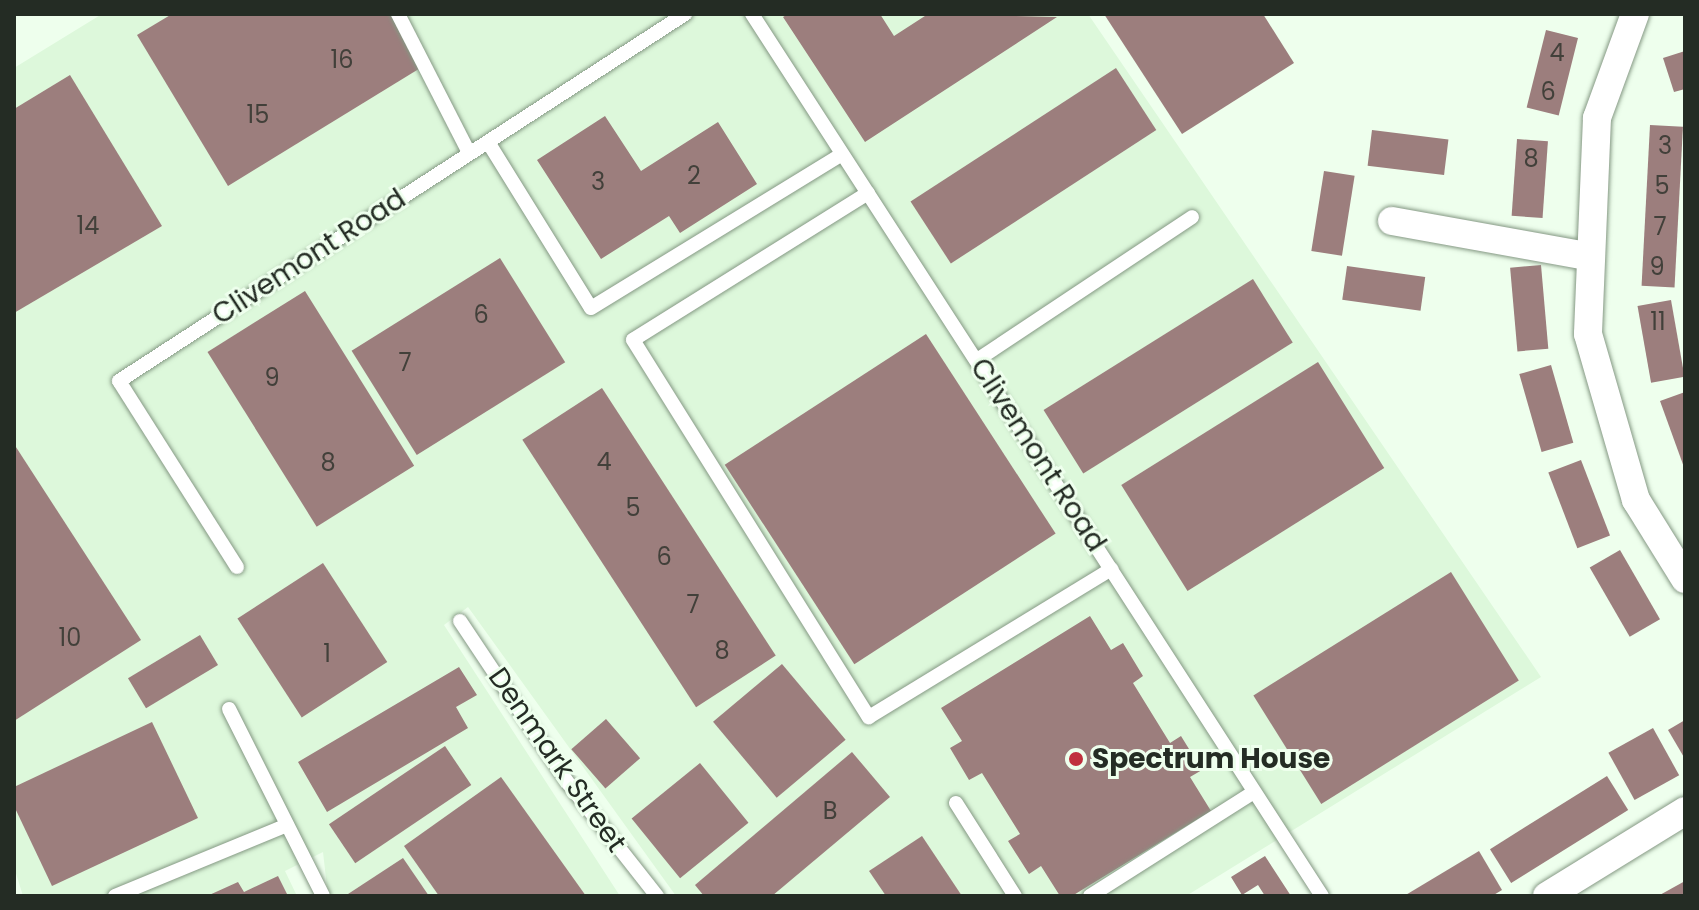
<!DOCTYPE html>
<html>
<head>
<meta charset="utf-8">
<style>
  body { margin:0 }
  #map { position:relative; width:1699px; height:910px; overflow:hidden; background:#eeffed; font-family:Poppins,sans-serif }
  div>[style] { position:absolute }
  .built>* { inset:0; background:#ddf8db }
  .building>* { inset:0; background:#9c7e7d; transform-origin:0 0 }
  .roads { filter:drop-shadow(0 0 2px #859984) drop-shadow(0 0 2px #859984) }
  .service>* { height:14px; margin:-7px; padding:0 7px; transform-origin:7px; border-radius:7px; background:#fff }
  .minor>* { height:28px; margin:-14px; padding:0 14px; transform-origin:14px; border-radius:14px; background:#fff }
  .dots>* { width:22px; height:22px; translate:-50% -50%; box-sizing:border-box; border:4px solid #eeffed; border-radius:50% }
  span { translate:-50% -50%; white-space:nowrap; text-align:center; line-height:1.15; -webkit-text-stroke:6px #eeffed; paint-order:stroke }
  .number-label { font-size:24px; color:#42403a }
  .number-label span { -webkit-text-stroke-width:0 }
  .street-label { font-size:28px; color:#242c24 }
  .poi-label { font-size:28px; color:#242c24; font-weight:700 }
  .left { translate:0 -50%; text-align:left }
  .frame { position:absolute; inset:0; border:16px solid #242c24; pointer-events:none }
</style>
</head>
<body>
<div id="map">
  <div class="built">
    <div style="clip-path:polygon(102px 14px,1088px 14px,1541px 677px,1186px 896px,676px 896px,468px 607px,444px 625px,620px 896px,328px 896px,323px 852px,285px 871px,297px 896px,23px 896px,14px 867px,14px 68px)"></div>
  </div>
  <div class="building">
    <div style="clip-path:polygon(172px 14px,390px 14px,422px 67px,228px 186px,137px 35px)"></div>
    <div style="clip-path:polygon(788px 14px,880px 14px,894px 36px,928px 14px,1057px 17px,865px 142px,783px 17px)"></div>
    <div style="clip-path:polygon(1104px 14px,1263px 14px,1294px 63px,1182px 134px)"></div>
    <div style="left:1546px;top:30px;width:33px;height:80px;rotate:14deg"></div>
    <div style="clip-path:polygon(1685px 51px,1685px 89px,1674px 92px,1663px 58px)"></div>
    <div style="left:1116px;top:68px;width:74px;height:245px;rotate:57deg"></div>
    <div style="clip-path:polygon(70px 75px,162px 226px,14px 313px,14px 109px)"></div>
    <div style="clip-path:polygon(605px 116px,641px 171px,718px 122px,757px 184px,680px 233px,669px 216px,601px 259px,537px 160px)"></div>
    <div style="left:1650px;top:125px;width:33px;height:161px;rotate:3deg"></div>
    <div style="left:1372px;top:130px;width:77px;height:36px;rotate:7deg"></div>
    <div style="left:1517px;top:139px;width:31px;height:77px;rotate:4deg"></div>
    <div style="left:1324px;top:171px;width:31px;height:81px;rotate:9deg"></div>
    <div style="left:500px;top:258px;width:123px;height:175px;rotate:58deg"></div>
    <div style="left:1541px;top:265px;width:84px;height:31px;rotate:85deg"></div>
    <div style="left:1347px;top:266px;width:79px;height:34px;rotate:8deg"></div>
    <div style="left:1253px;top:279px;width:75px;height:247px;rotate:58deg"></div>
    <div style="left:305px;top:291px;width:206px;height:115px;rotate:58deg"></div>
    <div style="left:1671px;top:300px;width:78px;height:34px;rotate:80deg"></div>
    <div style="left:926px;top:334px;width:238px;height:240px;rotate:57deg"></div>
    <div style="left:1318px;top:362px;width:125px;height:232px;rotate:58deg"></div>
    <div style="left:1551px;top:365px;width:81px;height:33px;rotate:74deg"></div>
    <div style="left:602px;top:388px;width:319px;height:95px;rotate:57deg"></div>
    <div style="clip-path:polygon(1685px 392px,1685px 470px,1660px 401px)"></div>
    <div style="clip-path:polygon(14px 444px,141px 640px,14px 721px)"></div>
    <div style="left:1581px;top:460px;width:81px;height:35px;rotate:69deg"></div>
    <div style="left:1620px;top:550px;width:80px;height:35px;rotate:60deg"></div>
    <div style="left:323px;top:563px;width:118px;height:102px;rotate:57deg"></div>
    <div style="left:1451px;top:572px;width:128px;height:233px;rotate:58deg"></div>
    <div style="clip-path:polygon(1090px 616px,1111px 650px,1123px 643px,1143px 676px,1133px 683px,1170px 743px,1181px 736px,1202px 770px,1190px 777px,1211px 811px,1072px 896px,1060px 896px,1041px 866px,1029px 874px,1008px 841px,1020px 834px,982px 773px,969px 780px,950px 748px,962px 741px,941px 708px)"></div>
    <div style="left:200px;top:635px;width:35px;height:84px;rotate:59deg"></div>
    <div style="left:782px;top:664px;width:99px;height:90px;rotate:50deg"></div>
    <div style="clip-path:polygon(459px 667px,477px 695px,456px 707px,468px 728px,327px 812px,298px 762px)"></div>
    <div style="left:606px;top:719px;width:52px;height:46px;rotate:49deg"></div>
    <div style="clip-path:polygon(1685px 720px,1685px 759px,1668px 730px)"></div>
    <div style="clip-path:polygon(152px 722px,198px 818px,52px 886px,14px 806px,14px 787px)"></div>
    <div style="left:1653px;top:728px;width:54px;height:51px;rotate:61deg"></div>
    <div style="left:445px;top:746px;width:47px;height:140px;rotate:56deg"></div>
    <div style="clip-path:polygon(852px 752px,890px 797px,772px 896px,704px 896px,695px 885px)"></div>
    <div style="left:700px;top:763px;width:77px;height:88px;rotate:51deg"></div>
    <div style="left:1607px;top:776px;width:40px;height:138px;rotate:58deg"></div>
    <div style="clip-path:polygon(501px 777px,586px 896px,439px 896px,404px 846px)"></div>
    <div style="clip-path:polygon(922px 836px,962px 896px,886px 896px,869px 871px)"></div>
    <div style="clip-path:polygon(1479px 851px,1502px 890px,1492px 896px,1404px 896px)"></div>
    <div style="clip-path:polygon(1265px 856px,1291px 896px,1265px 896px,1258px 885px,1242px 895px,1231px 877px)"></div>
    <div style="clip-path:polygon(403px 858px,429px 896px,350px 896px,348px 894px)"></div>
    <div style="clip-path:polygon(278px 876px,288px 896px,207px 896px,238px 882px,244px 892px)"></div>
    <div style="clip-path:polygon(1685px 881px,1685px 896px,1658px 896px)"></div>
  </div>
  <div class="roads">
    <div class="service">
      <div style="left:398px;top:14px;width:156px;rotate:62.9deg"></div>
      <div style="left:752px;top:14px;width:1050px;rotate:57.13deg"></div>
      <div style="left:488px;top:142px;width:195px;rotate:58.2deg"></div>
      <div style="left:591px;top:308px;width:294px;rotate:-31.5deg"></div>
      <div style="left:868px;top:193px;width:277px;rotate:148deg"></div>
      <div style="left:633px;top:340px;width:445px;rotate:58deg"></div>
      <div style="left:869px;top:717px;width:284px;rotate:-31.4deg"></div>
      <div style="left:977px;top:360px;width:258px;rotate:-33.6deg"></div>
      <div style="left:237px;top:567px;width:220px;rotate:-122.4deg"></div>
      <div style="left:119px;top:381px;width:675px;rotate:-32.96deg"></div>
      <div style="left:460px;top:621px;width:195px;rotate:56.3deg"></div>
      <div style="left:568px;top:783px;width:144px;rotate:51.8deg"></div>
      <div style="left:229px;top:709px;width:209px;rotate:63.3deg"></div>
      <div style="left:956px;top:803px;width:110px;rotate:57.6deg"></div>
      <div style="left:115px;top:896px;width:186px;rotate:-22.4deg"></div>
      <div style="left:1090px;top:896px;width:194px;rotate:-32.4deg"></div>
    </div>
    <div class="minor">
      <div style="left:1635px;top:14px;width:111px;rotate:110.1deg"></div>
      <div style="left:1597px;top:118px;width:216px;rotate:92.4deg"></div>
      <div style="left:1588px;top:334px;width:173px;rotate:73.9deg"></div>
      <div style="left:1636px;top:500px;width:93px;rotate:58.2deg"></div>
      <div style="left:1392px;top:221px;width:198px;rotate:10.2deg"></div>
      <div style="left:1547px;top:896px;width:162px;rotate:-31.6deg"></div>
    </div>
  </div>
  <div class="dots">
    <div style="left:1076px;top:759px;background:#c0303e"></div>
  </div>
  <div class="number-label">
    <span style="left:1557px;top:53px">4</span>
    <span style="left:342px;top:60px">16</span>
    <span style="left:1548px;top:92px">6</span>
    <span style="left:258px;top:115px">15</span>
    <span style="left:1665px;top:146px">3</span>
    <span style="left:1531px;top:159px">8</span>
    <span style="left:694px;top:176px">2</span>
    <span style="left:598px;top:182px">3</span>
    <span style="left:1662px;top:186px">5</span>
    <span style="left:88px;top:226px">14</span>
    <span style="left:1660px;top:227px">7</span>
    <span style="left:1657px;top:267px">9</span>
    <span style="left:481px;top:315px">6</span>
    <span style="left:1658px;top:322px">11</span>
    <span style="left:405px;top:363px">7</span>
    <span style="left:272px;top:378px">9</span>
    <span style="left:604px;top:462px">4</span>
    <span style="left:328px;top:463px">8</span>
    <span style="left:633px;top:508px">5</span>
    <span style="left:664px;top:557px">6</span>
    <span style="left:693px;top:605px">7</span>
    <span style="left:70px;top:638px">10</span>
    <span style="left:722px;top:651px">8</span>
    <span style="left:327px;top:654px">1</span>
    <span style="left:830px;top:811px">B</span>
  </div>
  <div class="street-label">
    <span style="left:309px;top:257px;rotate:-33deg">Clivemont Road</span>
    <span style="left:1038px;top:455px;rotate:57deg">Clivemont Road</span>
    <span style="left:557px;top:760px;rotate:55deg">Denmark Street</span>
  </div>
  <div class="poi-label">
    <span class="left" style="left:1092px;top:759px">Spectrum House</span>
  </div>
  <div class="frame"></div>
</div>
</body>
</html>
